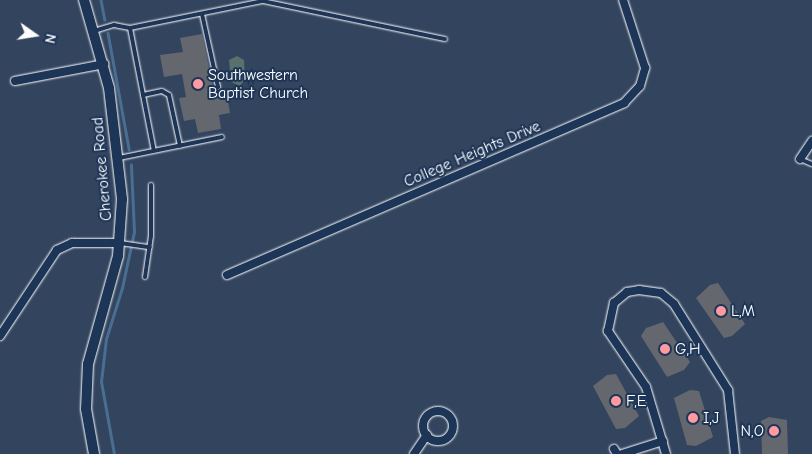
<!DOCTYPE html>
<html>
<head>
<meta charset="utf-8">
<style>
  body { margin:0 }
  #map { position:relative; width:812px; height:454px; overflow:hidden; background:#32445e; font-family:"Comic Neue",sans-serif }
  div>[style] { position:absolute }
  .green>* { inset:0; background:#59716d }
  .stream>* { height:2.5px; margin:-1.25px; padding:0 1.25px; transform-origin:1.25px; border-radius:1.25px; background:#4a6e92 }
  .building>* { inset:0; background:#64686e }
  .roads { filter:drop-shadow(0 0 1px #fff) drop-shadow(0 0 1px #fff) }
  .service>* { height:4px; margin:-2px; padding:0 2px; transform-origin:2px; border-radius:2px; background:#1d3557 }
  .minor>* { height:8px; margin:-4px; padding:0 4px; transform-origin:4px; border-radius:4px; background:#1d3557 }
  .minor>.ring { margin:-4px; padding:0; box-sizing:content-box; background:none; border:8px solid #1d3557; border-radius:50% }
  .secondary>* { height:10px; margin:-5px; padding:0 5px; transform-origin:5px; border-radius:5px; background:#1d3557 }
  .dots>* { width:14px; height:14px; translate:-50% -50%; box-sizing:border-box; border:2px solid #1d3557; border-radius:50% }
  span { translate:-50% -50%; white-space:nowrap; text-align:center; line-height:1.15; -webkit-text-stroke:4px #1d3557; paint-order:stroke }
  .poi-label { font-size:16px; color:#fff }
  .left { translate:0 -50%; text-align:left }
  .right { translate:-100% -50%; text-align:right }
  .street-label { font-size:16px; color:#fff }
  .north { position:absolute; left:10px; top:10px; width:50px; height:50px; -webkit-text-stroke:4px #1d3557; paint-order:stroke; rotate:103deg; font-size:14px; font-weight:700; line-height:20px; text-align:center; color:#fff }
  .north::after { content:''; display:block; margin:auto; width:18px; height:22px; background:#fff; clip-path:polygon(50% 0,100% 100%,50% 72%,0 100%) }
</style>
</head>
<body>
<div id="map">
  <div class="green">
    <div style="clip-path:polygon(237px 56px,244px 60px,245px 79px,240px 86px,231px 82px,229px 60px)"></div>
  </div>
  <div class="stream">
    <div style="left:101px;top:0;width:20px;rotate:79deg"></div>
    <div style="left:108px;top:33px;width:118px;rotate:79.7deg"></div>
    <div style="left:114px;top:454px;width:73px;rotate:-100.2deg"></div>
    <div style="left:101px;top:382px;width:43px;rotate:-83.4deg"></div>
    <div style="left:106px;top:339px;width:53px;rotate:-72.6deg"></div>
    <div style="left:122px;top:288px;width:57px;rotate:-77.9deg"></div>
    <div style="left:134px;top:232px;width:67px;rotate:-92.6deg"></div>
  </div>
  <div class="building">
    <div style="clip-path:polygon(202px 34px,214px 92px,226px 90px,230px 113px,219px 115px,221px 129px,198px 133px,195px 119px,184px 121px,179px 98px,186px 97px,182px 74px,164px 77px,160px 55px,183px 52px,180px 38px)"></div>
    <div style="clip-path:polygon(718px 283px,745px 324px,732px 336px,724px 338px,696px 298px,710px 285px)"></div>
    <div style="clip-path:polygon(663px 322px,690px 362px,684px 370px,667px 377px,641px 336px,646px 328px)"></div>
    <div style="clip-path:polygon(616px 374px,639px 416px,625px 428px,616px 429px,593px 386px,607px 375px)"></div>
    <div style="clip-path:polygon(690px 390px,699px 391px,713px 437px,696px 446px,687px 445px,674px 398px)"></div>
    <div style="clip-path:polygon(769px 417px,787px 420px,788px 454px,762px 454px,761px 421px)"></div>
  </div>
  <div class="roads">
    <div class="service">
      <div style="left:202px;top:14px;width:75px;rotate:77.6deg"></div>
      <div style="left:130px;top:28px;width:125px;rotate:79deg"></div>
      <div style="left:94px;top:31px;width:21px;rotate:-17deg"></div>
      <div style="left:114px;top:25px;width:16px;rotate:11deg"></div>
      <div style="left:130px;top:28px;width:136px;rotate:-11.5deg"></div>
      <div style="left:263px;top:1px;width:186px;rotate:11.8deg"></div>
      <div style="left:143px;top:95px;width:19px;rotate:-12deg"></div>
      <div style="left:162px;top:91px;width:8px;rotate:30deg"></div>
      <div style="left:169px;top:95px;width:52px;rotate:77.8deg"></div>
      <div style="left:119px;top:158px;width:105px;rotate:-11.5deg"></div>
      <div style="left:800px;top:159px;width:13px;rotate:23deg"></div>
      <div style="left:120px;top:243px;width:30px;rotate:8deg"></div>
      <div style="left:145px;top:277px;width:41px;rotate:-81.7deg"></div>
      <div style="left:151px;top:236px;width:51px;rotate:-90deg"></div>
    </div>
    <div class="minor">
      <div style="left:15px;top:81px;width:91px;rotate:-10.8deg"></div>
      <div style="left:800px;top:159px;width:22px;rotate:-56deg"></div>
      <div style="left:227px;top:275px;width:433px;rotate:-23.4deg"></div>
      <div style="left:624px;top:103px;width:23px;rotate:-47deg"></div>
      <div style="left:640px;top:86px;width:19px;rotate:-74deg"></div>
      <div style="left:645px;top:68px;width:71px;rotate:-107.9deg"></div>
      <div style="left:0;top:336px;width:103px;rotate:-56.5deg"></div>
      <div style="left:57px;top:250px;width:17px;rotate:-25deg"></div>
      <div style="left:72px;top:243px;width:48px"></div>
      <div class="ring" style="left:423px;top:411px;width:22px;height:22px"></div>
      <div style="left:614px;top:449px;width:6px;rotate:59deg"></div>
      <div style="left:414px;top:454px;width:23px;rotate:-56deg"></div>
      <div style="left:622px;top:454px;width:43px;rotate:-17.6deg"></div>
      <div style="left:666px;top:454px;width:70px;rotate:-106.6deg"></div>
      <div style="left:646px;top:387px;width:68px;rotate:-124.2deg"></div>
      <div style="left:608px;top:331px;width:29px;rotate:-78deg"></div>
      <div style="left:614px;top:303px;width:17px;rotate:-40deg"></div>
      <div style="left:627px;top:292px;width:12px;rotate:-9deg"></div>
      <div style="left:639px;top:290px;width:22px;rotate:8deg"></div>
      <div style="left:661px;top:293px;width:17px;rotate:40deg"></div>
      <div style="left:674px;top:304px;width:102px;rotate:57.9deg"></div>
      <div style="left:728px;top:390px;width:64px;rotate:83.8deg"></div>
    </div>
    <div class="secondary">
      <div style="left:84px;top:0;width:91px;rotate:74.1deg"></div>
      <div style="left:109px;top:88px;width:112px;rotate:83.3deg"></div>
      <div style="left:122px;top:199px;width:57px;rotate:94deg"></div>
      <div style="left:118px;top:256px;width:112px;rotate:105.5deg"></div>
      <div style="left:88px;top:364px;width:45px;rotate:92.5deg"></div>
      <div style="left:86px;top:409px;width:46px;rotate:79.9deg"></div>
    </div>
  </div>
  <div class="dots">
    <div style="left:198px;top:84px;background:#ff9aa2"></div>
    <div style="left:721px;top:311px;background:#ff9aa2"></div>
    <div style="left:665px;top:349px;background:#ff9aa2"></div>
    <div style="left:616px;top:401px;background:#ff9aa2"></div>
    <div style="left:693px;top:418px;background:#ff9aa2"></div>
    <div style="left:774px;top:431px;background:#ff9aa2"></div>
  </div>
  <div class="poi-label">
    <span class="left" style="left:208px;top:84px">Southwestern<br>Baptist Church</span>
    <span class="left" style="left:731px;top:311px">L,M</span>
    <span class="left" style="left:675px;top:349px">G,H</span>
    <span class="left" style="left:626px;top:401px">F,E</span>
    <span class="left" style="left:703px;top:418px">I,J</span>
    <span class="right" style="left:764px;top:431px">N,O</span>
  </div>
  <div class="street-label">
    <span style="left:472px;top:154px;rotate:-23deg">College Heights Drive</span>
    <span style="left:102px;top:169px;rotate:-95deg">Cherokee Road</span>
  </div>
  <div class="north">N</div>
</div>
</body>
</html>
